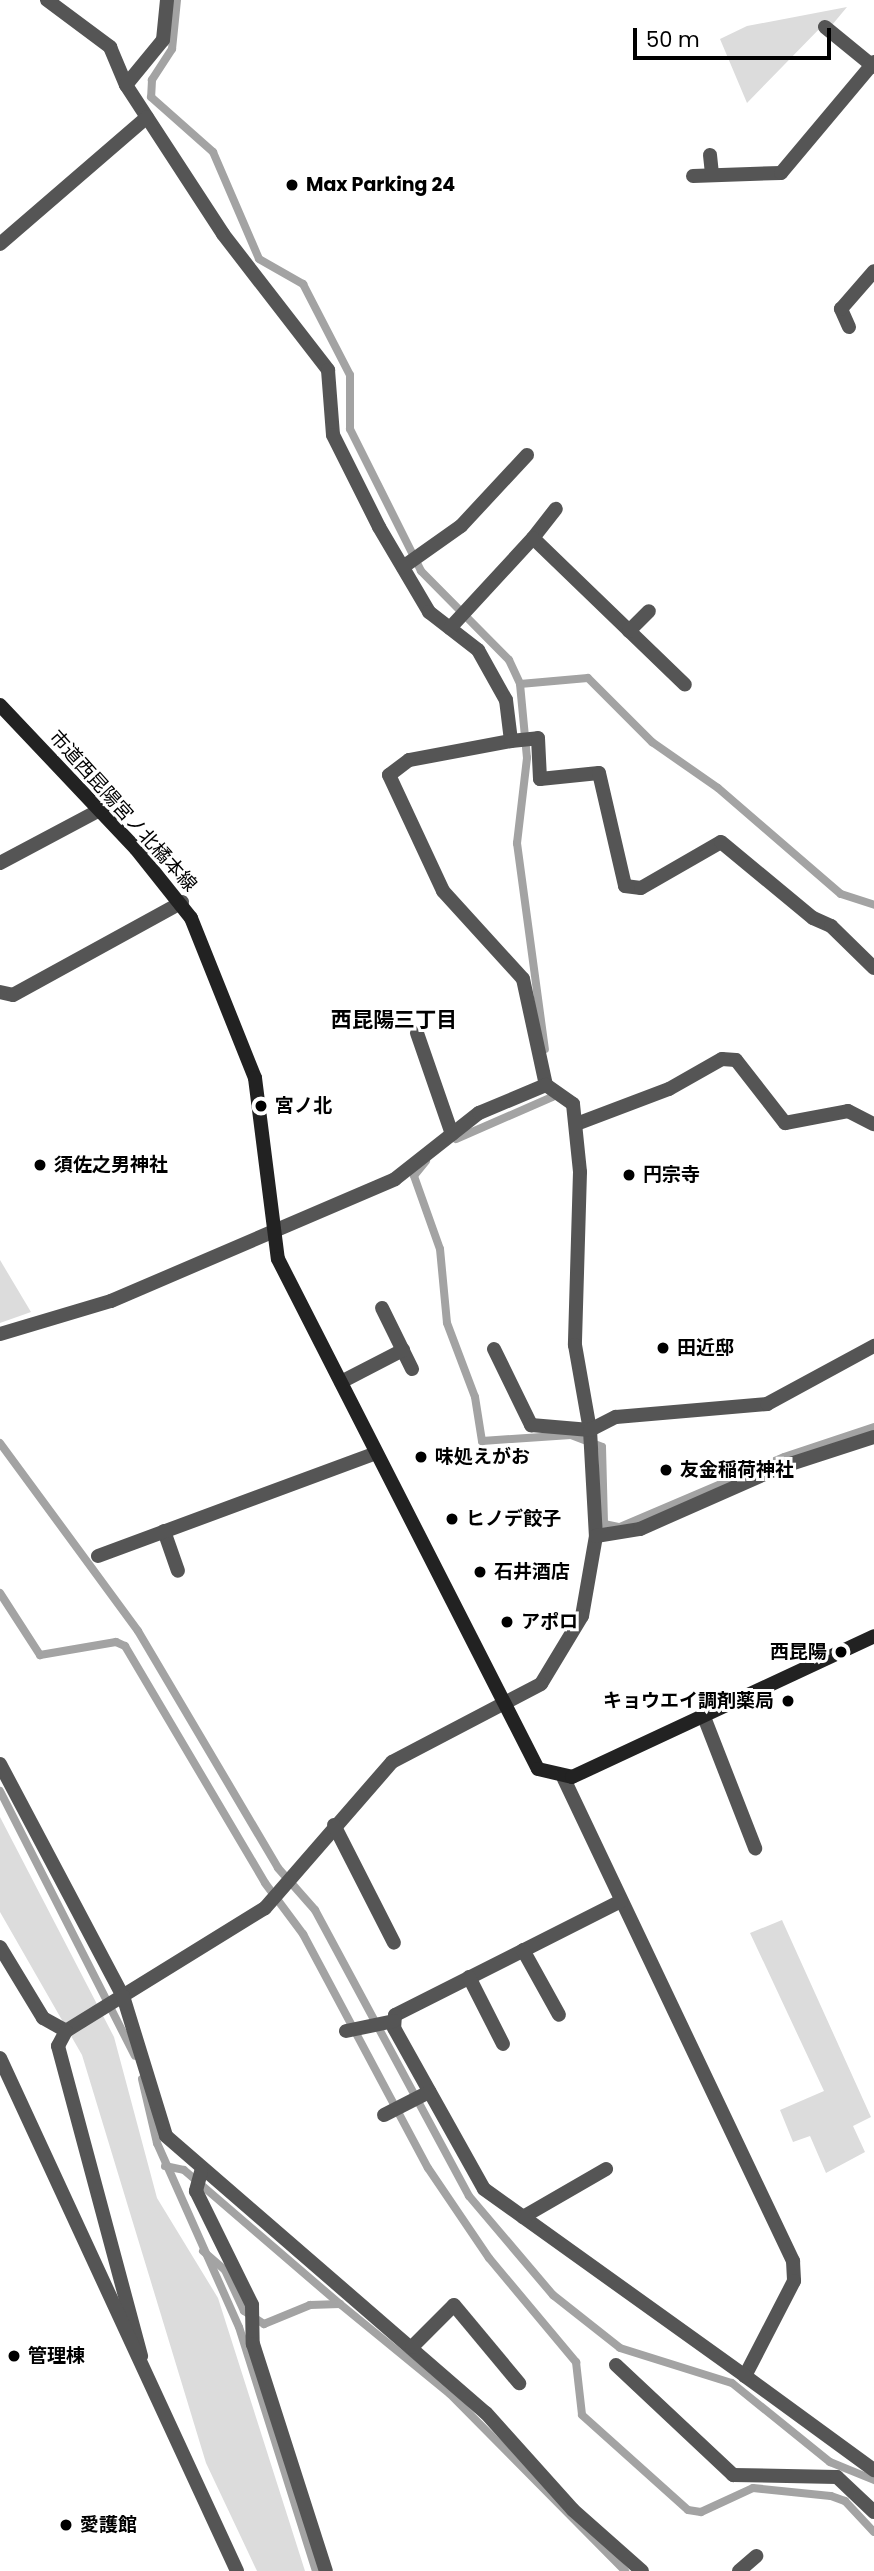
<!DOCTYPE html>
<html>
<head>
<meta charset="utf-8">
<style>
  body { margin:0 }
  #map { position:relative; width:874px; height:2571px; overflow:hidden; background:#fff; font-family:Poppins,"Noto Sans JP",sans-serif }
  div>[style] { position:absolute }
  .green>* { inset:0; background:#dcdcdc }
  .stream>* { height:8px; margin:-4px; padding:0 4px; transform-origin:4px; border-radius:4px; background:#a3a3a3 }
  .street>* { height:14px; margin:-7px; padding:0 7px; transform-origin:7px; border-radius:7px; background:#555 }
  .secondary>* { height:14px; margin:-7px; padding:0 7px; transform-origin:7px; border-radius:7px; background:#222 }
  .dots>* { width:19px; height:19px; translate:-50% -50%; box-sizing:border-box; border:4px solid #fff; border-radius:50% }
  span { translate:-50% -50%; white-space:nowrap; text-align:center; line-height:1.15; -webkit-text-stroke:6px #fff; paint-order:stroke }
  .poi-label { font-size:19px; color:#000; font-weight:700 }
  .left { translate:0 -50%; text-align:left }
  .right { translate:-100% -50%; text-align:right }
  .street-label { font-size:19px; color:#000 }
  .neighbourhood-label { font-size:21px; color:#000; font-weight:700 }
  .scale { position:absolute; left:633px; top:28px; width:198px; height:32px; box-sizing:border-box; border:4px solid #000; border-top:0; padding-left:9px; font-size:21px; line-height:24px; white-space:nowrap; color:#000; -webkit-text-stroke:5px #fff; paint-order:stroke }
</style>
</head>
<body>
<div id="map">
  <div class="green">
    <div style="clip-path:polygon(847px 7px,832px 25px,826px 22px,747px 103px,720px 39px,747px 26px)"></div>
    <div style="clip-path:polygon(0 1260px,31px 1312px,0 1323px)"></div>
    <div style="clip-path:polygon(0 1817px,114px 2037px,157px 2198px,218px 2298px,305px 2571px,257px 2571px,206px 2463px,82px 2055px,0 1912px)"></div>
    <div style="clip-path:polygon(782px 1920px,871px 2117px,853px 2126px,865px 2152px,826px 2173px,810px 2136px,793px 2142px,780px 2110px,824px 2091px,750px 1933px)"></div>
  </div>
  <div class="stream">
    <div style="left:177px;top:0;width:49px;rotate:95.8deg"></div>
    <div style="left:172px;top:49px;width:37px;rotate:123deg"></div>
    <div style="left:152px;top:80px;width:17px;rotate:93deg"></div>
    <div style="left:151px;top:97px;width:83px;rotate:41.6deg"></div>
    <div style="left:213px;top:152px;width:116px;rotate:66.7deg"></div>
    <div style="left:259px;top:259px;width:51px;rotate:29.6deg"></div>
    <div style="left:303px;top:284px;width:102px;rotate:62.7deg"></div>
    <div style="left:350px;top:375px;width:54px;rotate:90deg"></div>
    <div style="left:350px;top:429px;width:159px;rotate:63.4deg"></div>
    <div style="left:421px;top:571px;width:125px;rotate:45.3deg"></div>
    <div style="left:509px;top:660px;width:26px;rotate:65deg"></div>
    <div style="left:520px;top:684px;width:68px;rotate:-5deg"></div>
    <div style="left:588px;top:678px;width:91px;rotate:45deg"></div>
    <div style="left:652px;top:742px;width:80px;rotate:34.9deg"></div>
    <div style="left:718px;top:788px;width:162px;rotate:40.8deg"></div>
    <div style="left:841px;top:894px;width:35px;rotate:18deg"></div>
    <div style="left:520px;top:684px;width:74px;rotate:84.6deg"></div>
    <div style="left:527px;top:758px;width:86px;rotate:96.7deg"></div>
    <div style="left:517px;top:843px;width:208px;rotate:82.3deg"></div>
    <div style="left:456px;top:1139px;width:105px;rotate:-23.6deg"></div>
    <div style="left:552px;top:1097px;width:7px;rotate:-98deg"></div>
    <div style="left:426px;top:1161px;width:19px;rotate:129deg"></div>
    <div style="left:414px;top:1176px;width:77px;rotate:70.4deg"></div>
    <div style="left:440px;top:1249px;width:74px;rotate:84.6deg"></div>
    <div style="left:447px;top:1323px;width:79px;rotate:69.3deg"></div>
    <div style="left:475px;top:1397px;width:45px;rotate:81deg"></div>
    <div style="left:482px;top:1441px;width:89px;rotate:-3.9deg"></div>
    <div style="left:571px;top:1435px;width:33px;rotate:21deg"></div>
    <div style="left:602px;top:1447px;width:77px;rotate:88.5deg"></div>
    <div style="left:604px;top:1524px;width:16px;rotate:11deg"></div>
    <div style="left:620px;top:1527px;width:178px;rotate:-23.1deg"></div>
    <div style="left:784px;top:1457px;width:95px;rotate:-18.4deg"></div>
    <div style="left:0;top:1443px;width:233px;rotate:53.7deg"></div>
    <div style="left:138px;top:1631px;width:275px;rotate:59.4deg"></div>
    <div style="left:278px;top:1868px;width:56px;rotate:48.6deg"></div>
    <div style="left:315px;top:1910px;width:325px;rotate:61.7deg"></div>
    <div style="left:469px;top:2196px;width:130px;rotate:49.7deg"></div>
    <div style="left:553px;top:2295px;width:85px;rotate:38.3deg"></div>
    <div style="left:620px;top:2348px;width:117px;rotate:17.4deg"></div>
    <div style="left:732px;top:2383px;width:126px;rotate:38.9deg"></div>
    <div style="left:830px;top:2462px;width:48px;rotate:22.2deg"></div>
    <div style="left:0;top:1593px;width:74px;rotate:57.2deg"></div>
    <div style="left:40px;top:1655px;width:77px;rotate:-9.7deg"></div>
    <div style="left:116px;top:1642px;width:10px;rotate:24deg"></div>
    <div style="left:125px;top:1646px;width:275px;rotate:59.4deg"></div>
    <div style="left:265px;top:1883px;width:64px;rotate:53.3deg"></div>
    <div style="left:303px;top:1934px;width:265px;rotate:61.9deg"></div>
    <div style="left:428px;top:2168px;width:109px;rotate:55.9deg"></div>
    <div style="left:489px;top:2258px;width:136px;rotate:50.1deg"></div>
    <div style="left:576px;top:2362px;width:53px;rotate:83.5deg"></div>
    <div style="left:582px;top:2415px;width:142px;rotate:41.9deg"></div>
    <div style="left:688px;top:2510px;width:13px;rotate:9deg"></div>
    <div style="left:701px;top:2512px;width:57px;rotate:-24.8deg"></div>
    <div style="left:753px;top:2488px;width:78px;rotate:5.9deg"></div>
    <div style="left:831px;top:2496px;width:15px;rotate:20deg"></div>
    <div style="left:845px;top:2501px;width:42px;rotate:46.9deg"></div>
    <div style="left:0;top:1791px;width:297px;rotate:63deg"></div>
    <div style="left:142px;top:2079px;width:66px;rotate:76.8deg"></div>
    <div style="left:157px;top:2143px;width:201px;rotate:66deg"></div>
    <div style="left:239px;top:2327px;width:256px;rotate:72.5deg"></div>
    <div style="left:165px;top:2166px;width:19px;rotate:12deg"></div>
    <div style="left:184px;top:2170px;width:206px;rotate:40.7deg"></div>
    <div style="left:203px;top:2251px;width:29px;rotate:41deg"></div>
    <div style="left:225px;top:2270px;width:45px;rotate:65.1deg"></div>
    <div style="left:244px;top:2311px;width:24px;rotate:33deg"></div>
    <div style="left:264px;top:2324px;width:50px;rotate:-22.4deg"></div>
    <div style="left:310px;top:2305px;width:30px;rotate:-2deg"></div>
    <div style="left:340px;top:2304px;width:142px;rotate:39.3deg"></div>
    <div style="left:450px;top:2394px;width:249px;rotate:45.3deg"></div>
  </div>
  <div class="street">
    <div style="left:47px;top:0;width:79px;rotate:36.7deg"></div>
    <div style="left:110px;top:47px;width:41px;rotate:67.2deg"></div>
    <div style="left:126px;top:85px;width:178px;rotate:56.9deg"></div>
    <div style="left:223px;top:234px;width:172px;rotate:52.3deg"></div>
    <div style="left:328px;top:370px;width:65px;rotate:85.6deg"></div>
    <div style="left:333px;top:435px;width:103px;rotate:63.4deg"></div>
    <div style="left:379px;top:527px;width:99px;rotate:59.5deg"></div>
    <div style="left:429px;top:612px;width:62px;rotate:37.8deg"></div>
    <div style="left:478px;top:650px;width:57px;rotate:60.8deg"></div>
    <div style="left:506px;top:700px;width:41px;rotate:83deg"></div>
    <div style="left:511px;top:741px;width:104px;rotate:169.4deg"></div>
    <div style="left:409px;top:760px;width:25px;rotate:143deg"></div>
    <div style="left:389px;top:775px;width:128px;rotate:65deg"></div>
    <div style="left:443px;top:891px;width:119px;rotate:47.7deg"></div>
    <div style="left:523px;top:979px;width:108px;rotate:77.8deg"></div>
    <div style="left:825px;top:27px;width:63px;rotate:39.2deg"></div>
    <div style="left:126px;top:85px;width:58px;rotate:-50.6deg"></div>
    <div style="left:163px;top:40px;width:40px;rotate:-84.3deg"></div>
    <div style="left:710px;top:155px;width:20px;rotate:84deg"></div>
    <div style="left:693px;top:176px;width:88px;rotate:-2deg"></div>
    <div style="left:781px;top:173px;width:145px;rotate:-50deg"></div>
    <div style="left:0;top:244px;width:194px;rotate:-40.8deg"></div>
    <div style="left:849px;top:327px;width:20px;rotate:-114deg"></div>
    <div style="left:841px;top:309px;width:50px;rotate:-49deg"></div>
    <div style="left:533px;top:538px;width:37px;rotate:-52deg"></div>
    <div style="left:403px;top:567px;width:71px;rotate:-35.3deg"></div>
    <div style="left:461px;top:526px;width:97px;rotate:-47.1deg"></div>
    <div style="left:450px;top:628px;width:122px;rotate:-47.3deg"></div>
    <div style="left:533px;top:538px;width:211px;rotate:44deg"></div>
    <div style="left:629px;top:631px;width:28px;rotate:-45deg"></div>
    <div style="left:511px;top:741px;width:27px;rotate:-6deg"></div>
    <div style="left:538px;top:738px;width:41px;rotate:87.2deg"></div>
    <div style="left:540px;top:779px;width:59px;rotate:-5.8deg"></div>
    <div style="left:599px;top:773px;width:116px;rotate:77deg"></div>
    <div style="left:625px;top:886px;width:16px;rotate:7deg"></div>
    <div style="left:641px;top:888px;width:92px;rotate:-29.9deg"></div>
    <div style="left:721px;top:842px;width:119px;rotate:39.6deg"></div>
    <div style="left:813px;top:918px;width:20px;rotate:24deg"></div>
    <div style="left:831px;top:926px;width:60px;rotate:44.3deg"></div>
    <div style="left:0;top:863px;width:111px;rotate:-28deg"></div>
    <div style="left:0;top:992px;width:13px;rotate:13deg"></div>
    <div style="left:13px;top:995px;width:193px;rotate:-28.8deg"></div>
    <div style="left:417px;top:1033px;width:107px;rotate:70.9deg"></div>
    <div style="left:579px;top:1123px;width:96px;rotate:-20.7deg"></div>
    <div style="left:669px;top:1089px;width:61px;rotate:-29.5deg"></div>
    <div style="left:722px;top:1059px;width:14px;rotate:4deg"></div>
    <div style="left:736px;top:1060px;width:80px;rotate:52.1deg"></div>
    <div style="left:785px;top:1123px;width:64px;rotate:-10.8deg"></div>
    <div style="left:848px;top:1111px;width:29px;rotate:27deg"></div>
    <div style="left:382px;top:1308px;width:68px;rotate:63.8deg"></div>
    <div style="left:0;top:1334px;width:116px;rotate:-16.6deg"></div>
    <div style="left:111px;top:1301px;width:309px;rotate:-23.2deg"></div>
    <div style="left:395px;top:1179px;width:107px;rotate:-38.2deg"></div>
    <div style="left:479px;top:1113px;width:73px;rotate:-22.7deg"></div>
    <div style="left:546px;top:1085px;width:33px;rotate:35deg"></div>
    <div style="left:573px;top:1104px;width:68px;rotate:84.1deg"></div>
    <div style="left:580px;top:1172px;width:173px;rotate:91.7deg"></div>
    <div style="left:575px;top:1345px;width:86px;rotate:80deg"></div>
    <div style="left:590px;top:1430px;width:106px;rotate:86.8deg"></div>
    <div style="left:596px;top:1536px;width:81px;rotate:99.9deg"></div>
    <div style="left:582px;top:1616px;width:79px;rotate:121.1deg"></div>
    <div style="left:541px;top:1684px;width:168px;rotate:152.4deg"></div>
    <div style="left:392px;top:1762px;width:194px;rotate:131deg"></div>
    <div style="left:265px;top:1908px;width:234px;rotate:148.3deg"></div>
    <div style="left:494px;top:1349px;width:85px;rotate:64deg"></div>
    <div style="left:531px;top:1425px;width:59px;rotate:4.8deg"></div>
    <div style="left:590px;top:1430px;width:29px;rotate:-27deg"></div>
    <div style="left:616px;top:1417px;width:152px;rotate:-4.9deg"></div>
    <div style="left:767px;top:1404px;width:122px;rotate:-28.5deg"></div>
    <div style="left:341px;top:1382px;width:70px;rotate:-27.3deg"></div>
    <div style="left:164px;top:1531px;width:42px;rotate:70.7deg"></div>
    <div style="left:596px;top:1536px;width:45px;rotate:-9deg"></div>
    <div style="left:640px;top:1529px;width:151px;rotate:-23.8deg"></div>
    <div style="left:778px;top:1468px;width:101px;rotate:-17.9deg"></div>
    <div style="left:98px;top:1556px;width:296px;rotate:-20.3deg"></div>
    <div style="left:704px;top:1717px;width:141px;rotate:68.7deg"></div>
    <div style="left:0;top:1764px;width:263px;rotate:62.1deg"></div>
    <div style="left:123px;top:1996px;width:146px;rotate:72.9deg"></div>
    <div style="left:166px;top:2136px;width:423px;rotate:40.9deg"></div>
    <div style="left:486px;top:2413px;width:130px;rotate:48.1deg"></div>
    <div style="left:573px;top:2510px;width:92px;rotate:41.5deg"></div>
    <div style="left:564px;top:1779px;width:534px;rotate:64.59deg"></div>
    <div style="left:793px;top:2261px;width:20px;rotate:87deg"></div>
    <div style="left:794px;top:2281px;width:107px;rotate:117.3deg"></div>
    <div style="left:745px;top:2376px;width:160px;rotate:36.1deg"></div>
    <div style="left:334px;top:1825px;width:132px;rotate:63deg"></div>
    <div style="left:621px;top:1901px;width:253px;rotate:153.2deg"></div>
    <div style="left:395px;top:2015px;width:13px;rotate:94deg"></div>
    <div style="left:394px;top:2028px;width:184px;rotate:60.8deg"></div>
    <div style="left:484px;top:2189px;width:321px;rotate:35.6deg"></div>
    <div style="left:0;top:1947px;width:83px;rotate:58.8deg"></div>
    <div style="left:43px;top:2018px;width:26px;rotate:29deg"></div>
    <div style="left:66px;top:2031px;width:17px;rotate:118deg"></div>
    <div style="left:58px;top:2046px;width:321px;rotate:75deg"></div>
    <div style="left:523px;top:1950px;width:74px;rotate:61deg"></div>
    <div style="left:469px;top:1977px;width:75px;rotate:63.1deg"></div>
    <div style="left:346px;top:2031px;width:49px;rotate:-11.8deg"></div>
    <div style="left:0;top:2058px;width:565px;rotate:65.2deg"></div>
    <div style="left:384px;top:2115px;width:51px;rotate:-27.1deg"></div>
    <div style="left:201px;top:2172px;width:20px;rotate:105deg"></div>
    <div style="left:196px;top:2191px;width:127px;rotate:63.8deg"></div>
    <div style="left:252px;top:2305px;width:39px;rotate:89deg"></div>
    <div style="left:253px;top:2344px;width:238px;rotate:72.2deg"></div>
    <div style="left:523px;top:2217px;width:96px;rotate:-30deg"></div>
    <div style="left:412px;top:2347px;width:59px;rotate:-45deg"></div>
    <div style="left:454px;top:2305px;width:102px;rotate:50.2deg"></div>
    <div style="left:616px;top:2365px;width:161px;rotate:43.2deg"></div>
    <div style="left:733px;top:2475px;width:104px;rotate:1.1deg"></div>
    <div style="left:837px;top:2477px;width:51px;rotate:43.4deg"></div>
    <div style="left:739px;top:2571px;width:23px;rotate:-41deg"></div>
  </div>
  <div class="secondary">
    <div style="left:0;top:705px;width:198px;rotate:46.6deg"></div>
    <div style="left:136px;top:849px;width:88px;rotate:51.4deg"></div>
    <div style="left:191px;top:918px;width:172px;rotate:68.2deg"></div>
    <div style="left:255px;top:1078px;width:182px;rotate:82.8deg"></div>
    <div style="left:278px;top:1259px;width:572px;rotate:62.99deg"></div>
    <div style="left:538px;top:1769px;width:35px;rotate:13deg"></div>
    <div style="left:572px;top:1777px;width:333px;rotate:-25deg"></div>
  </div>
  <div class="dots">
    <div style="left:292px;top:185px;background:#000"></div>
    <div style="left:261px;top:1106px;background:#000"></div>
    <div style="left:40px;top:1165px;background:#000"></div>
    <div style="left:629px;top:1175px;background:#000"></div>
    <div style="left:663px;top:1348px;background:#000"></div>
    <div style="left:421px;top:1457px;background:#000"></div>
    <div style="left:666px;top:1470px;background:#000"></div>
    <div style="left:452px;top:1519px;background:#000"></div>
    <div style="left:480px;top:1572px;background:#000"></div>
    <div style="left:507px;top:1622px;background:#000"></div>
    <div style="left:841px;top:1652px;background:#000"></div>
    <div style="left:788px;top:1701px;background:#000"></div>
    <div style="left:14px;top:2356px;background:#000"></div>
    <div style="left:66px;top:2525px;background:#000"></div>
  </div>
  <div class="poi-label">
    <span class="left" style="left:306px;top:185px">Max Parking 24</span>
    <span class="left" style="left:275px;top:1106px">宮ノ北</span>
    <span class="left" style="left:54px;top:1165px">須佐之男神社</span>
    <span class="left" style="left:643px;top:1175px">円宗寺</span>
    <span class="left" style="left:677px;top:1348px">田近邸</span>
    <span class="left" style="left:435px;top:1457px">味処えがお</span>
    <span class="left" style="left:680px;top:1470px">友金稲荷神社</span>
    <span class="left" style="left:466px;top:1519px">ヒノデ餃子</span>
    <span class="left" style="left:494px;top:1572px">石井酒店</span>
    <span class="left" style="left:521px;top:1622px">アポロ</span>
    <span class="right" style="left:827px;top:1652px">西昆陽</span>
    <span class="right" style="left:774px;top:1701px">キョウエイ調剤薬局</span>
    <span class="left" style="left:28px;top:2356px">管理棟</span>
    <span class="left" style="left:80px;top:2525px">愛護館</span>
  </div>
  <div class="street-label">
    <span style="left:123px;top:811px;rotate:48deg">市道西昆陽宮ノ北橘本線</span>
  </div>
  <div class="neighbourhood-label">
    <span style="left:394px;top:1020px">西昆陽三丁目</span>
  </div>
  <div class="scale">50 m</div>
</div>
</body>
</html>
